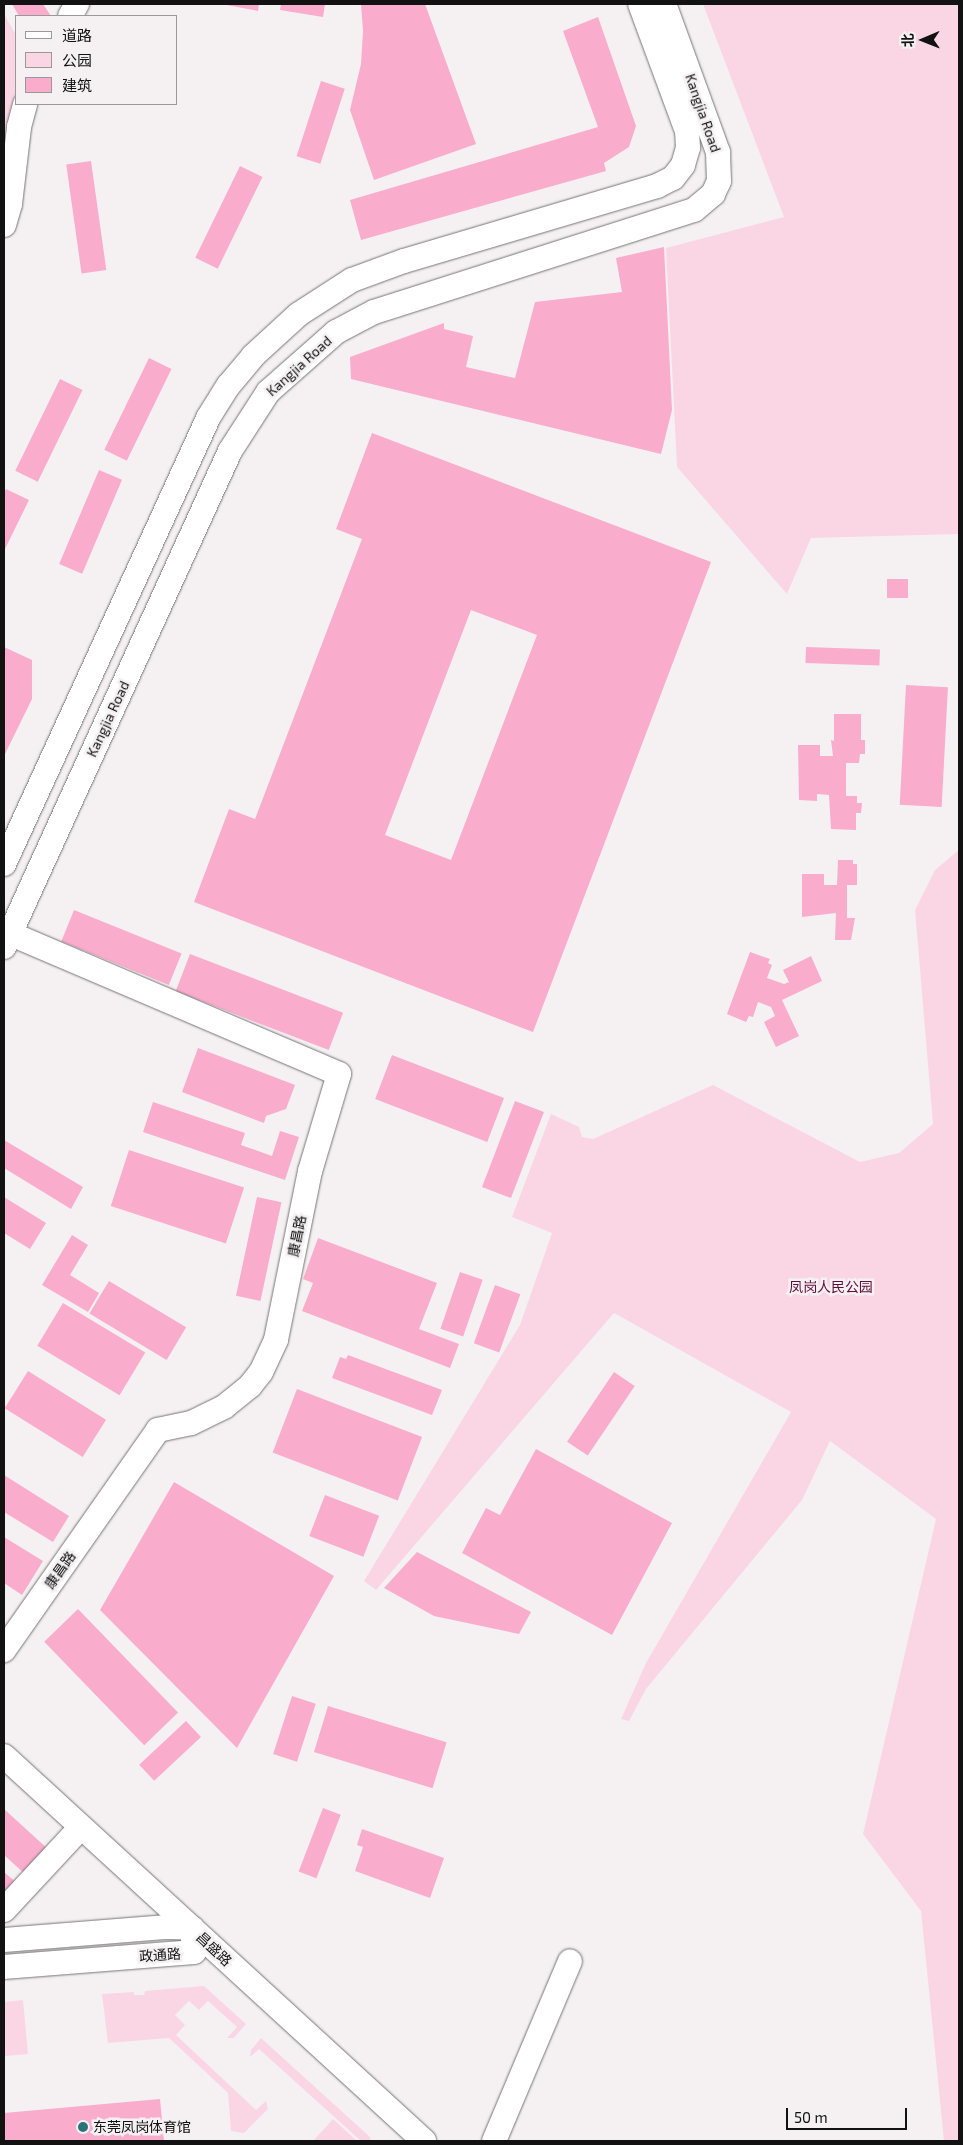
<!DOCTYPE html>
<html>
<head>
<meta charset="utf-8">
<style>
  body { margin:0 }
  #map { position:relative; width:963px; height:2145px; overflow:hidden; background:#f5f1f2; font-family:"Exo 2","Noto Sans SC",sans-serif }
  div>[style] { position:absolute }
  .green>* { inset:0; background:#fad6e4 }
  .building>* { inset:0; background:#f9accc; transform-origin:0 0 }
  .roads { filter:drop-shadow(0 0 1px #777475) drop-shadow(0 0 1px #777475) }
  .minor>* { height:24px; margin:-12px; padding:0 12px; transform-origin:12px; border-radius:12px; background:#fff }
  .dots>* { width:14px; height:14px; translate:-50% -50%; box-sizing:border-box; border:2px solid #f5f1f2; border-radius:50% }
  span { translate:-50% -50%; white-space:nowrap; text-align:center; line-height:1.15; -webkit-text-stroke:5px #f5f1f2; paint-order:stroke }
  .street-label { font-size:14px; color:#131212 }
  .park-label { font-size:14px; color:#600e3b }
  .poi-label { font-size:14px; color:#131212 }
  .left { translate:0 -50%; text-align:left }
  .frame { position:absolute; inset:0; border:5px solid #131212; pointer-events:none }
  .legend { position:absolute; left:15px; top:15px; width:162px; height:90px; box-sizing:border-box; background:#f5f1f2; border:1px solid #9b9898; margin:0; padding:6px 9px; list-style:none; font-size:15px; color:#131212 }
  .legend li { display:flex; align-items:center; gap:10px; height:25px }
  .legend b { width:25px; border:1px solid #9b9898 }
  .north { position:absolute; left:898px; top:15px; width:50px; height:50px; -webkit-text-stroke:4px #f5f1f2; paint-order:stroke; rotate:269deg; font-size:14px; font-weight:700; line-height:20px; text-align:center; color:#131212 }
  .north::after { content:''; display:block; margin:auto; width:18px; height:22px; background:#131212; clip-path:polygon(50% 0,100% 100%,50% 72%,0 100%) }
  .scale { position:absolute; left:786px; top:2108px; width:121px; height:22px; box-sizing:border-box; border:2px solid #131212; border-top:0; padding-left:6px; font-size:15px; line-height:18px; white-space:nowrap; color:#131212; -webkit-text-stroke:4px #f5f1f2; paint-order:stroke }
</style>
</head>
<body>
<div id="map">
  <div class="green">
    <div style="clip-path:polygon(703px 4px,959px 4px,959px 534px,811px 538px,787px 594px,677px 467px,666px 248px,784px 217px)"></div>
    <div style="clip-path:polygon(4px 14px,16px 35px,16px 90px,10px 113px,4px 191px)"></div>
    <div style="clip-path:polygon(959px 850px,959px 2141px,944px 2141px,921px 1911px,863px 1834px,936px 1519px,830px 1441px,802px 1500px,646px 1689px,629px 1721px,621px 1719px,646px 1663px,791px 1412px,614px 1313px,376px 1590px,364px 1581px,520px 1325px,552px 1233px,512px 1217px,551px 1114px,579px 1127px,582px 1137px,593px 1139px,713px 1085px,860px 1162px,899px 1153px,933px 1124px,915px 910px,935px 870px)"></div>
    <div style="clip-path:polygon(204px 1986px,246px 2024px,234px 2038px,227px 2038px,237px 2027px,208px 2001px,199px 2010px,189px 2001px,175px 2015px,185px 2025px,176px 2035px,256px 2110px,266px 2101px,268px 2109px,244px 2133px,231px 2131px,228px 2093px,169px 2038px,108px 2043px,102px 1994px,134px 1992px,134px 1995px,144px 1995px,145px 1991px)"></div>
    <div style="clip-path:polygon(23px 2000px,28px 2054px,5px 2056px,4px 2002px)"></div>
    <div style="clip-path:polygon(261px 2038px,370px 2137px,371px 2141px,361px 2141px,259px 2049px,250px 2057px,251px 2050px)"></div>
    <div style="clip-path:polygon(333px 2119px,357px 2141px,313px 2141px)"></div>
  </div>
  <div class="building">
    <div style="clip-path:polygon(12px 4px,43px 4px,51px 16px,19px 16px)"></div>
    <div style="clip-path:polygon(221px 4px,259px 4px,258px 11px)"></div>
    <div style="clip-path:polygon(281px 4px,325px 4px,323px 17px,280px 10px)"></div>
    <div style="clip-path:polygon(361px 4px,425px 4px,476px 144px,374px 180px,350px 110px,361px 64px,363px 31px)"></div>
    <div style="clip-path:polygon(598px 17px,636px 126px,629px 147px,604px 163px,606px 171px,361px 240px,350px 200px,598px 127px,563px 31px)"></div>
    <div style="left:321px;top:81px;width:25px;height:79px;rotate:18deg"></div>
    <div style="left:91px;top:161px;width:110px;height:25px;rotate:82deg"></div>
    <div style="left:240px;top:166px;width:25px;height:102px;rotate:26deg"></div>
    <div style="clip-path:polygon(664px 247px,672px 410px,661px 454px,351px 379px,350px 357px,444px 323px,444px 329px,473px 336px,466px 367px,515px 378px,535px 302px,622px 292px,616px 258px)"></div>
    <div style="left:149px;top:358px;width:25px;height:102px;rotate:26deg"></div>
    <div style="left:60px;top:379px;width:25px;height:102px;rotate:26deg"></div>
    <div style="clip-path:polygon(evenodd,372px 433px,711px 562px,533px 1032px,194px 902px,229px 809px,255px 819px,362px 539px,336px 529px,372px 433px,471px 610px,537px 635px,451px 860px,385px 835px,471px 610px)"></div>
    <div style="left:99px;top:470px;width:25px;height:102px;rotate:23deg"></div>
    <div style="clip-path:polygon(6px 489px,29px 500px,4px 551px,4px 493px)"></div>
    <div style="left:887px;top:579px;width:21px;height:19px"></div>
    <div style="clip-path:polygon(4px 647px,32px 660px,32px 699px,4px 756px)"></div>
    <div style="left:806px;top:647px;width:74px;height:16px;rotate:2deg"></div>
    <div style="left:906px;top:685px;width:42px;height:120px;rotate:3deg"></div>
    <div style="clip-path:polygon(834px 714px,861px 714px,861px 740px,865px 740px,865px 754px,860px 754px,859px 763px,846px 763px,846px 796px,857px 796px,857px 803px,862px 803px,861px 813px,856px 813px,856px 830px,831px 829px,829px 795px,817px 794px,817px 801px,799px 800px,798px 745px,820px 745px,820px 756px,833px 756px,831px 740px,834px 741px)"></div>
    <div style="clip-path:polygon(838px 860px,853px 860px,853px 864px,857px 864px,857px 885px,847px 885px,847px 918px,855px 918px,851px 940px,835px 940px,836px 913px,802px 917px,802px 874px,824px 874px,824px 885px,837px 885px)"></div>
    <div style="left:74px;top:910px;width:116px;height:34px;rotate:22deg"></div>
    <div style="clip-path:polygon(750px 952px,770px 959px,768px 963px,772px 965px,767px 978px,784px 984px,789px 982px,783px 970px,811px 956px,822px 981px,782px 1000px,799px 1036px,776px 1047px,764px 1022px,775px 1016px,771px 1007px,758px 1002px,753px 1017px,749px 1016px,746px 1022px,727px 1014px)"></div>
    <div style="left:190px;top:954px;width:164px;height:40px;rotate:21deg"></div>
    <div style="clip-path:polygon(198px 1048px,295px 1085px,286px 1109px,266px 1116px,264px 1123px,182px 1092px)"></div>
    <div style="left:392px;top:1055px;width:120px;height:47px;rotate:21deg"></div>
    <div style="left:515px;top:1101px;width:31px;height:92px;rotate:21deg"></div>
    <div style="clip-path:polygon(153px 1102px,245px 1133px,241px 1145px,272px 1156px,280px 1131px,299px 1137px,285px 1180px,143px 1132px)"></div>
    <div style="clip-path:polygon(4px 1140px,83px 1187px,71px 1209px,4px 1168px)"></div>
    <div style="left:129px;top:1150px;width:121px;height:59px;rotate:18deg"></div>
    <div style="clip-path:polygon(4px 1197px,46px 1223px,30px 1249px,4px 1233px)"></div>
    <div style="left:257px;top:1197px;width:25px;height:101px;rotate:12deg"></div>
    <div style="clip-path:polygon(72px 1235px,88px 1245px,70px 1275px,99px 1293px,88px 1312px,42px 1285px)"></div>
    <div style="clip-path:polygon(318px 1238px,437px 1283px,419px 1329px,459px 1344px,450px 1368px,302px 1311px,313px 1283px,303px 1279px)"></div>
    <div style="left:460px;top:1272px;width:24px;height:60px;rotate:19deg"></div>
    <div style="left:109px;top:1281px;width:90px;height:38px;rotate:31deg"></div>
    <div style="left:495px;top:1285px;width:27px;height:62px;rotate:20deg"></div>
    <div style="left:63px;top:1303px;width:96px;height:50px;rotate:31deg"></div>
    <div style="clip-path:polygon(348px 1355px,442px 1390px,432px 1415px,332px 1378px,340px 1357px,346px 1359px)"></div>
    <div style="left:28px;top:1371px;width:92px;height:44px;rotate:32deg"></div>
    <div style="left:614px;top:1372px;width:25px;height:84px;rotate:34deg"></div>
    <div style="left:297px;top:1389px;width:134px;height:68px;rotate:21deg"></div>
    <div style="clip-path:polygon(536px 1449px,672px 1523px,612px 1635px,462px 1553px,486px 1508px,500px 1515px)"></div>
    <div style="clip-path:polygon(4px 1475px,69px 1516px,53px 1542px,4px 1512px)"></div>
    <div style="clip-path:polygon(174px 1482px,334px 1576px,237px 1748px,100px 1610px)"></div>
    <div style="left:325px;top:1495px;width:58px;height:44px;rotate:21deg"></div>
    <div style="clip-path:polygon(4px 1537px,43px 1561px,22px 1595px,4px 1583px)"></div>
    <div style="clip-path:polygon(417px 1552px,531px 1612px,519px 1634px,434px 1616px,384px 1588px)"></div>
    <div style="left:78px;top:1609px;width:144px;height:47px;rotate:46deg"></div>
    <div style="left:292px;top:1696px;width:25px;height:61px;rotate:18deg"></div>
    <div style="left:328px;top:1706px;width:124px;height:48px;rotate:17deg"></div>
    <div style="left:186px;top:1721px;width:22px;height:64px;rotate:47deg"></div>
    <div style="left:323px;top:1808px;width:19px;height:68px;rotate:21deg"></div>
    <div style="clip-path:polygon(4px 1809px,49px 1850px,26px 1875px,4px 1855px)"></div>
    <div style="clip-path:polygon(362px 1829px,444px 1858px,430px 1898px,355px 1871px,363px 1847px,357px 1845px)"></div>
    <div style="clip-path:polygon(4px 1872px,18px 1884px,4px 1900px)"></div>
    <div style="clip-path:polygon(160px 2099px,164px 2141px,4px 2141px,4px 2113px)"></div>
  </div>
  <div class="roads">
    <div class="minor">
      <div style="left:70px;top:16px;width:14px;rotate:-60deg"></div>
      <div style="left:4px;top:225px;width:22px;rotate:-74deg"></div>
      <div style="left:10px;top:204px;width:78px;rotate:-83.3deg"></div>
      <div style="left:19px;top:127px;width:24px;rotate:-75deg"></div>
      <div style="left:4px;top:864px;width:490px;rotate:-65.4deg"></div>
      <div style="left:208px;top:418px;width:39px;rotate:-58deg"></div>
      <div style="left:229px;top:385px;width:38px;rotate:-50deg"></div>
      <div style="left:253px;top:356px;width:62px;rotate:-42.4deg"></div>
      <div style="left:299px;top:314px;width:63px;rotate:-32.7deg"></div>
      <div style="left:352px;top:280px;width:55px;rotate:-20.1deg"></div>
      <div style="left:404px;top:261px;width:264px;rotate:-16.5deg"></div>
      <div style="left:657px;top:186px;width:18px;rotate:-27deg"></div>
      <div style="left:673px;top:178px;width:16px;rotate:-52deg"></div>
      <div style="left:683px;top:165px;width:18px;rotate:-74deg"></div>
      <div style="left:688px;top:148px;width:17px;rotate:-93deg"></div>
      <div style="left:687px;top:131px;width:135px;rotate:-110.3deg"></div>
      <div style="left:4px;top:931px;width:364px;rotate:23.1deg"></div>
      <div style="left:339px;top:1074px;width:101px;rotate:106.6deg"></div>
      <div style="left:310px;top:1171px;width:172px;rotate:101.4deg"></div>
      <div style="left:276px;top:1340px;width:35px;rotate:115deg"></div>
      <div style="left:261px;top:1372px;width:18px;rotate:128deg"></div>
      <div style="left:250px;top:1386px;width:33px;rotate:141deg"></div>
      <div style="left:224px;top:1407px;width:37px;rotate:154deg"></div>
      <div style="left:191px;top:1423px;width:34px;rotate:168deg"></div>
      <div style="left:158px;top:1430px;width:269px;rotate:125deg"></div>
      <div style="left:4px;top:947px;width:545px;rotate:-65.5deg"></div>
      <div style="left:230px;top:451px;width:70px;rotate:-57.2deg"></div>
      <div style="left:268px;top:392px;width:91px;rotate:-41.4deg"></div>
      <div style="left:336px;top:332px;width:43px;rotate:-27.8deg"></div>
      <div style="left:374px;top:312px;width:336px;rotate:-17.7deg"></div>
      <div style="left:694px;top:210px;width:25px;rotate:-40deg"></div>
      <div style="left:713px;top:194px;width:14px;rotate:-65deg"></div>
      <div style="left:719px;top:181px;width:29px;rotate:-92deg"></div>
      <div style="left:718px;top:152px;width:158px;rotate:-110deg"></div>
      <div style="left:4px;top:1756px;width:570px;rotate:42.51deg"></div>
      <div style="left:4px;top:1910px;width:113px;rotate:-47.1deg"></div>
      <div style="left:4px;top:1940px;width:164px;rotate:-4.6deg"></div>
      <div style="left:167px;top:1927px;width:25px;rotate:2deg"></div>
      <div style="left:192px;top:1928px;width:24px;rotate:85deg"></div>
      <div style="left:194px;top:1952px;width:191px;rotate:175.5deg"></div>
      <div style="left:494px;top:2141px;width:195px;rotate:-67.1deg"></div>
    </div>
  </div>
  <div class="dots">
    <div style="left:83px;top:2127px;background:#2a7479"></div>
  </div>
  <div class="street-label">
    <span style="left:703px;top:113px;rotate:71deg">Kangjia Road</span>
    <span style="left:299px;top:366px;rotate:-42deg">Kangjia Road</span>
    <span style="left:108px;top:719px;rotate:-65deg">Kangjia Road</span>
    <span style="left:297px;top:1236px;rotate:-79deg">康昌路</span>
    <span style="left:60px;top:1570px;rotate:-55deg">康昌路</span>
    <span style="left:214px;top:1949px;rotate:43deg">昌盛路</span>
    <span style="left:160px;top:1955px;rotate:-4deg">政通路</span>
  </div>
  <div class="park-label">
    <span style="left:831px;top:1287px">凤岗人民公园</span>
  </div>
  <div class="poi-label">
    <span class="left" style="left:93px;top:2127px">东莞凤岗体育馆</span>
  </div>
  <div class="frame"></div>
  <ul class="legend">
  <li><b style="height:6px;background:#fff"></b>道路</li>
  <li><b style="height:14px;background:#fad6e4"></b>公园</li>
  <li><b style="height:14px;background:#f9accc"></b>建筑</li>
  </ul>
  <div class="north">北</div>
  <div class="scale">50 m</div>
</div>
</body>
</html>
